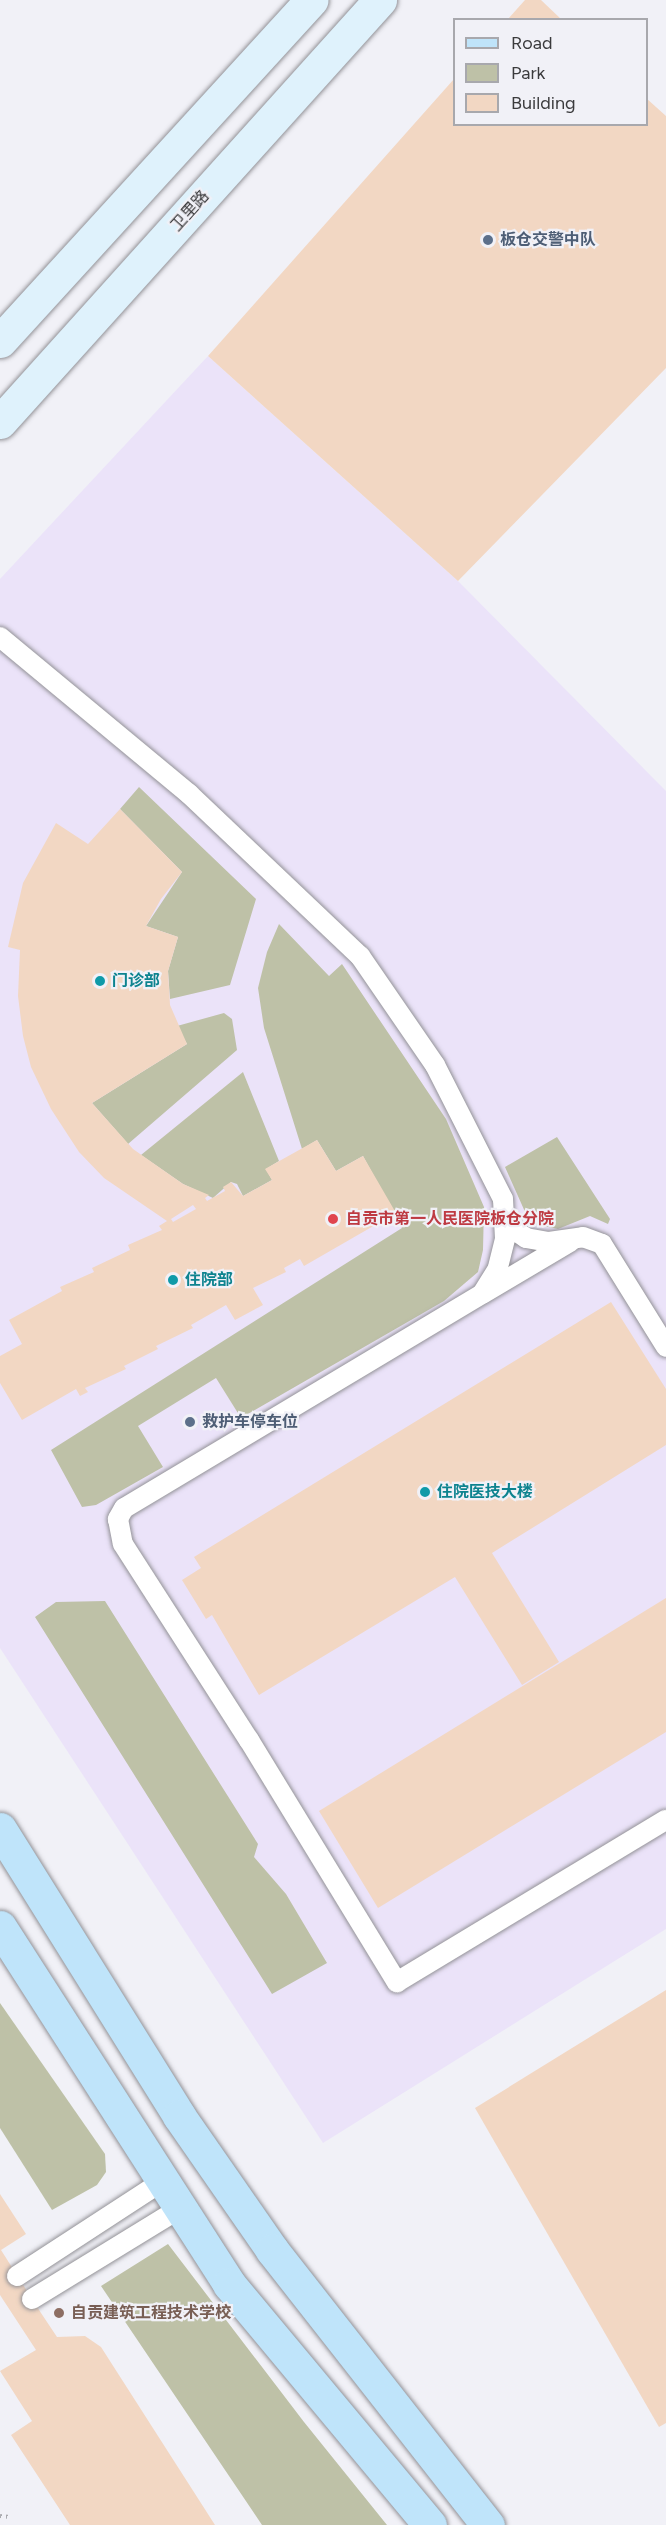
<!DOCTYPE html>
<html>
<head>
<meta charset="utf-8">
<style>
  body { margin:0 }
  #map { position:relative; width:666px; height:2525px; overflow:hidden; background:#f1f1f7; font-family:Figtree,"Noto Sans SC",sans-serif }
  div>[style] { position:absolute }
  .medical>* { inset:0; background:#ebe3f9 }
  .green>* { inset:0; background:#bec1a7 }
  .building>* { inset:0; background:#f2d7c3 }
  .path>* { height:4px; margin-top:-2px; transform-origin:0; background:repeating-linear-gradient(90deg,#aaaaaf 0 1.5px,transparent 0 6px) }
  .roads { filter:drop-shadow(0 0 2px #939297) drop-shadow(0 0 2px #939297) }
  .service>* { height:20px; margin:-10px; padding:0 10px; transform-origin:10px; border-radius:10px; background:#fff }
  .secondary>* { height:33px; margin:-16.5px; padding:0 16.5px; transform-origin:16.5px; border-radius:16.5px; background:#dff2fc }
  .primary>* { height:33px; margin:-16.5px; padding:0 16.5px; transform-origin:16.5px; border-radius:16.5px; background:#bfe4fa }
  .dots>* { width:16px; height:16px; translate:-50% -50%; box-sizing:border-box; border:3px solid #f1f1f7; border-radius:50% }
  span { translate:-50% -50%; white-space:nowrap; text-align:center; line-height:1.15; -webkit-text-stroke:4.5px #f1f1f7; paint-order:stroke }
  .street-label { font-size:16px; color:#3b3b3d }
  .service-label { font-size:16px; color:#4e5e75; font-weight:700 }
  .left { translate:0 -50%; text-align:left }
  .culture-label { font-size:16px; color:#0d838f; font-weight:700 }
  .health-label { font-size:16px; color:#be3a42; font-weight:700 }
  .education-label { font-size:16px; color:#785e54; font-weight:700 }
  .legend { position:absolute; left:453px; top:18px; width:195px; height:108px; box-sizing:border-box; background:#f1f1f7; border:2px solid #a8a8ad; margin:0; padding:8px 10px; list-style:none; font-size:18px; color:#3b3b3d }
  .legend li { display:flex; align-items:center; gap:12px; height:30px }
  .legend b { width:30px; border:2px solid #a8a8ad }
</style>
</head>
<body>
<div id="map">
  <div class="medical">
    <div style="clip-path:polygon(208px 356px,458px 581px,666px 791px,666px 1929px,323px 2143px,0 1648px,0 579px)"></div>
  </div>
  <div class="green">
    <div style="clip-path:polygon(139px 787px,256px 899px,230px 985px,170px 999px,168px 971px,178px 937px,146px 926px,182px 872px,120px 809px)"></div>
    <div style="clip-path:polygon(279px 924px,329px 976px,342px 964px,446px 1119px,484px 1207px,483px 1250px,478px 1272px,444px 1301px,241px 1418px,216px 1378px,138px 1426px,163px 1467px,96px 1505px,82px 1507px,51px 1450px,402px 1228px,363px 1156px,336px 1171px,317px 1140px,302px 1149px,264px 1028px,258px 988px,267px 952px)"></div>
    <div style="clip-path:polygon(224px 1013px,232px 1019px,237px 1050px,128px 1144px,92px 1103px,187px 1044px,177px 1026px)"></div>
    <div style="clip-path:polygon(243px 1072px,279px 1161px,266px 1169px,272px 1180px,243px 1196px,237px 1184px,231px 1182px,213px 1198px,183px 1184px,141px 1155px)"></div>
    <div style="clip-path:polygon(557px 1137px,610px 1219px,608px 1224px,590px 1216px,558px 1229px,530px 1223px,505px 1167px)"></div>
    <div style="clip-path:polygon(105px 1601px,258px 1844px,254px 1857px,286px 1894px,327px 1963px,272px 1994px,35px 1617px,56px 1602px)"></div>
    <div style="clip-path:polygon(0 2003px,105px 2154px,106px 2172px,97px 2185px,52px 2210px,0 2128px)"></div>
    <div style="clip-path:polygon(168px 2244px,304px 2422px,387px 2525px,262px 2525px,101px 2286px)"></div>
  </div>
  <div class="building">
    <div style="clip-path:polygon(525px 0,541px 0,562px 20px,507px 20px)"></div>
    <div style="clip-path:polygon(454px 79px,454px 124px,646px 124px,646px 98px,666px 116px,666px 368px,458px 581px,208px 356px)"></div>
    <div style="clip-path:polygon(evenodd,120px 809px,182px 872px,161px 899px,146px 926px,178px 937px,168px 971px,170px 1005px,187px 1044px,92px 1103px,133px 1149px,183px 1184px,209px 1195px,205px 1198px,207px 1201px,225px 1191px,223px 1187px,231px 1182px,243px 1196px,272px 1180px,265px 1169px,317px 1140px,336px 1171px,363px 1156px,396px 1213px,304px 1266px,300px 1259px,284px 1268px,286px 1272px,253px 1288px,263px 1305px,235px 1320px,226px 1305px,191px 1325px,193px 1328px,156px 1346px,158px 1349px,124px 1366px,126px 1369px,85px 1388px,88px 1392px,80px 1396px,76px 1389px,22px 1420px,0 1383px,0 1356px,22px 1344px,9px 1320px,62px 1291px,60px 1287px,94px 1272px,92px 1268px,130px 1250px,128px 1245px,162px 1230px,159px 1226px,167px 1221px,104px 1178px,79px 1152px,51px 1109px,31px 1067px,23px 1036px,18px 996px,20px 950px,8px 947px,23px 883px,56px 823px,88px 844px,120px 809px,193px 1205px,196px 1209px,173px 1222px,171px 1219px,193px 1205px)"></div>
    <div style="clip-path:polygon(611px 1302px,666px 1389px,666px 1445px,492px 1553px,559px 1662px,522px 1685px,455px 1577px,259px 1695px,212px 1615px,206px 1619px,182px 1580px,201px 1568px,194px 1557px)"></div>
    <div style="clip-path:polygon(666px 1598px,666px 1732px,378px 1908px,319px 1811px)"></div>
    <div style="clip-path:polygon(666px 1990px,666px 2423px,659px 2427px,475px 2108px)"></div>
    <div style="clip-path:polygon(0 2194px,26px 2234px,1px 2250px,41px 2313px,57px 2337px,85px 2336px,101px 2347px,215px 2525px,70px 2525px,11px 2435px,32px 2421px,0 2371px,36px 2350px,0 2295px)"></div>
  </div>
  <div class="path">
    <div style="left:0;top:2516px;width:10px;rotate:6deg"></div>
  </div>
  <div class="roads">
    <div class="service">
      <div style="left:0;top:637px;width:246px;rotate:39.7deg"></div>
      <div style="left:189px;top:794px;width:236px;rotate:43.5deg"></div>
      <div style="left:360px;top:956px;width:132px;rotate:55.5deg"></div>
      <div style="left:435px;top:1065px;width:150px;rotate:63.1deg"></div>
      <div style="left:503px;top:1199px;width:40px;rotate:87.1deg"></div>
      <div style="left:505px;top:1239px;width:32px;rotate:104deg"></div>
      <div style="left:497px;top:1270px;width:28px;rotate:122deg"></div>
      <div style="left:482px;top:1294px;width:417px;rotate:149.1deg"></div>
      <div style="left:124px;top:1508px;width:13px;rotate:119deg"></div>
      <div style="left:118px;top:1519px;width:25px;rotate:79deg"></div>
      <div style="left:123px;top:1544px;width:233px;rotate:57.3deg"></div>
      <div style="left:249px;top:1740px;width:284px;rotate:58.6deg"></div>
      <div style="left:397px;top:1982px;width:314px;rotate:-31.1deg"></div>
      <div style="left:504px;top:1223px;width:27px;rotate:34deg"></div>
      <div style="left:526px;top:1238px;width:23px;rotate:10deg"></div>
      <div style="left:549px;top:1242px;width:34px;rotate:-8deg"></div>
      <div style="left:583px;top:1237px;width:20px;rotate:20deg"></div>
      <div style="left:602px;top:1244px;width:121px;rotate:58.1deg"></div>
      <div style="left:484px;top:1293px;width:100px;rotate:-30.7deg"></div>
      <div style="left:17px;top:2276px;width:172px;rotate:-33.1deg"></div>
      <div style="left:32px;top:2299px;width:172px;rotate:-31.5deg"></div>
    </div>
    <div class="secondary">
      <div style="left:0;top:341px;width:462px;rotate:-47.6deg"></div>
      <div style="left:0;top:422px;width:568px;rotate:-48deg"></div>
    </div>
    <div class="primary">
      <div style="left:0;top:1829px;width:338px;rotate:58deg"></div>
      <div style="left:179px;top:2116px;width:163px;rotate:55.2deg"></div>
      <div style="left:272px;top:2250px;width:350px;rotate:51.9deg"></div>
      <div style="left:0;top:1927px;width:424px;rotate:57.3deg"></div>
      <div style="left:229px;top:2284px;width:314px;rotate:50.2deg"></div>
    </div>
  </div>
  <div class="dots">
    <div style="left:488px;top:240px;background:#5c6f8a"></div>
    <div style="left:100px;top:981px;background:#0f9aa8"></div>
    <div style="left:333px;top:1219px;background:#e0444e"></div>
    <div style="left:173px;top:1280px;background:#0f9aa8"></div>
    <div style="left:190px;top:1422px;background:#5c6f8a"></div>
    <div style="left:425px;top:1492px;background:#0f9aa8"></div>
    <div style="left:59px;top:2313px;background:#8d6e63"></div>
  </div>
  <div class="street-label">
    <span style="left:190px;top:211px;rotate:-48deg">卫里路</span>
  </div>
  <div class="service-label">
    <span class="left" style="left:500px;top:240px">板仓交警中队</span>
    <span class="left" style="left:202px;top:1422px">救护车停车位</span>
  </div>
  <div class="culture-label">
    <span class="left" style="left:112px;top:981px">门诊部</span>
    <span class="left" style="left:185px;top:1280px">住院部</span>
    <span class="left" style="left:437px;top:1492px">住院医技大楼</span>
  </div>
  <div class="health-label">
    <span class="left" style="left:346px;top:1219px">自贡市第一人民医院板仓分院</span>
  </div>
  <div class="education-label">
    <span class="left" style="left:71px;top:2313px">自贡建筑工程技术学校</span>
  </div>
  <ul class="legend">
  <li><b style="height:8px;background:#bfe4fa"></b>Road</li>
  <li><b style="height:16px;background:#bec1a7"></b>Park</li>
  <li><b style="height:16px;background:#f2d7c3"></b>Building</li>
  </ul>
</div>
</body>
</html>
